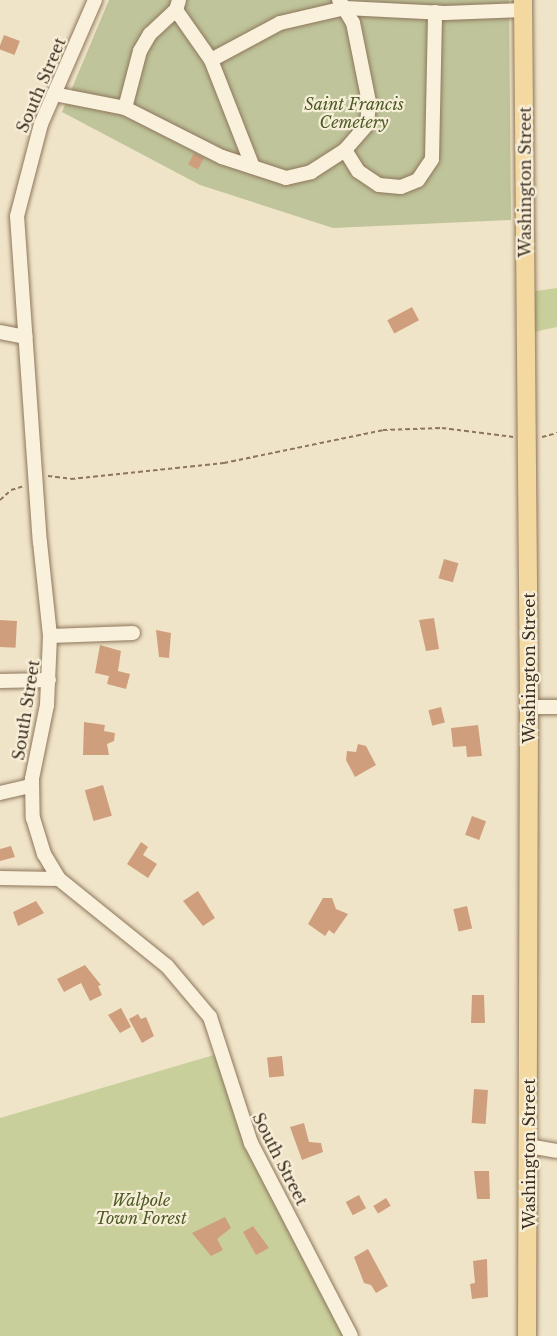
<!DOCTYPE html>
<html>
<head>
<meta charset="utf-8">
<style>
  body { margin:0 }
  #map { position:relative; width:557px; height:1336px; overflow:hidden; background:#f0e4c8; font-family:"Libre Baskerville",serif }
  div>[style] { position:absolute }
  .green>* { inset:0; background:#c9cf9b }
  .cemetery>* { inset:0; background:#bfc49a }
  .building>* { inset:0; background:#cf9f7d; transform-origin:0 0 }
  .path>* { height:2px; margin-top:-1px; transform-origin:0; background:repeating-linear-gradient(90deg,#8d765c 0 4.5px,transparent 0 7.5px) }
  .roads { filter:drop-shadow(0 0 2px #8d765c) drop-shadow(0 0 2px #8d765c) }
  .minor>* { height:14px; margin:-7px; padding:0 7px; transform-origin:7px; border-radius:7px; background:#faf1dc }
  .major>* { height:18px; margin:-9px; padding:0 9px; transform-origin:9px; border-radius:9px; background:#f3d9a0 }
  span { translate:-50% -50%; white-space:nowrap; text-align:center; line-height:1.15; -webkit-text-stroke:4.5px #f7eed8; paint-order:stroke }
  .street-label { font-size:16px; color:#3d2e20 }
  .park-label { font-size:16px; color:#4d5a26; font-style:italic }
</style>
</head>
<body>
<div id="map">
  <div class="green">
    <div style="clip-path:polygon(557px 288px,557px 327px,534px 332px,522px 293px)"></div>
    <div style="clip-path:polygon(224px 1052px,233px 1093px,351px 1336px,0 1336px,0 1118px)"></div>
  </div>
  <div class="cemetery">
    <div style="clip-path:polygon(109px 0,509px 0,511px 220px,333px 228px,200px 185px,62px 112px)"></div>
  </div>
  <div class="building">
    <div style="left:4px;top:35px;width:17px;height:15px;rotate:21deg"></div>
    <div style="left:194px;top:153px;width:11px;height:13px;rotate:27deg"></div>
    <div style="left:412px;top:307px;width:15px;height:28px;rotate:62deg"></div>
    <div style="left:444px;top:559px;width:15px;height:20px;rotate:16deg"></div>
    <div style="clip-path:polygon(434px 618px,439px 649px,426px 651px,419px 620px)"></div>
    <div style="left:0;top:620px;width:17px;height:27px;rotate:3deg"></div>
    <div style="clip-path:polygon(156px 630px,171px 633px,169px 658px,159px 657px)"></div>
    <div style="clip-path:polygon(100px 645px,121px 651px,118px 671px,130px 674px,126px 689px,107px 684px,109px 676px,95px 673px)"></div>
    <div style="left:441px;top:707px;width:16px;height:13px;rotate:76deg"></div>
    <div style="clip-path:polygon(84px 722px,105px 725px,104px 731px,115px 733px,114px 741px,107px 744px,109px 755px,83px 755px)"></div>
    <div style="clip-path:polygon(478px 725px,482px 756px,467px 757px,466px 746px,453px 747px,451px 728px)"></div>
    <div style="clip-path:polygon(358px 744px,366px 746px,376px 765px,355px 777px,346px 760px,347px 751px,356px 752px)"></div>
    <div style="left:103px;top:785px;width:32px;height:19px;rotate:74deg"></div>
    <div style="left:472px;top:816px;width:15px;height:20px;rotate:20deg"></div>
    <div style="clip-path:polygon(141px 842px,148px 847px,143px 855px,157px 864px,148px 878px,127px 864px)"></div>
    <div style="clip-path:polygon(11px 846px,15px 857px,0 861px,0 849px)"></div>
    <div style="clip-path:polygon(198px 891px,215px 918px,203px 926px,183px 901px)"></div>
    <div style="clip-path:polygon(323px 898px,332px 898px,336px 909px,348px 914px,334px 934px,329px 930px,325px 936px,308px 924px)"></div>
    <div style="clip-path:polygon(36px 901px,44px 913px,18px 926px,13px 912px)"></div>
    <div style="left:467px;top:906px;width:23px;height:14px;rotate:77deg"></div>
    <div style="clip-path:polygon(85px 965px,101px 985px,98px 986px,102px 995px,90px 1001px,81px 983px,64px 992px,57px 979px)"></div>
    <div style="clip-path:polygon(472px 995px,484px 995px,485px 1023px,471px 1023px)"></div>
    <div style="clip-path:polygon(121px 1008px,131px 1027px,120px 1033px,108px 1015px)"></div>
    <div style="clip-path:polygon(138px 1014px,141px 1019px,146px 1017px,154px 1036px,142px 1043px,129px 1019px)"></div>
    <div style="left:282px;top:1056px;width:20px;height:15px;rotate:84deg"></div>
    <div style="left:474px;top:1089px;width:14px;height:34px;rotate:4deg"></div>
    <div style="clip-path:polygon(304px 1123px,309px 1142px,321px 1143px,323px 1152px,302px 1160px,290px 1127px)"></div>
    <div style="clip-path:polygon(474px 1171px,489px 1171px,490px 1199px,477px 1199px)"></div>
    <div style="left:359px;top:1195px;width:15px;height:15px;rotate:62deg"></div>
    <div style="left:386px;top:1198px;width:9px;height:15px;rotate:58deg"></div>
    <div style="clip-path:polygon(225px 1217px,231px 1228px,217px 1239px,223px 1250px,211px 1256px,192px 1233px)"></div>
    <div style="clip-path:polygon(253px 1226px,269px 1248px,256px 1255px,243px 1232px)"></div>
    <div style="clip-path:polygon(368px 1249px,388px 1286px,376px 1293px,371px 1285px,364px 1283px,354px 1257px)"></div>
    <div style="clip-path:polygon(487px 1259px,488px 1297px,472px 1299px,470px 1284px,475px 1283px,473px 1261px)"></div>
  </div>
  <div class="path">
    <div style="left:542px;top:437px;width:16px;rotate:-15deg"></div>
    <div style="left:48px;top:476px;width:23px;rotate:7deg"></div>
    <div style="left:71px;top:479px;width:154px;rotate:-6deg"></div>
    <div style="left:224px;top:463px;width:162px;rotate:-11.7deg"></div>
    <div style="left:383px;top:430px;width:59px;rotate:-1.9deg"></div>
    <div style="left:442px;top:428px;width:72px;rotate:7.2deg"></div>
    <div style="left:0;top:500px;width:15px;rotate:-42deg"></div>
    <div style="left:11px;top:490px;width:14px;rotate:-17deg"></div>
  </div>
  <div class="roads">
    <div class="minor">
      <div style="left:95px;top:0;width:135px;rotate:113.5deg"></div>
      <div style="left:41px;top:124px;width:95px;rotate:104.6deg"></div>
      <div style="left:17px;top:216px;width:327px;rotate:86deg"></div>
      <div style="left:40px;top:542px;width:95px;rotate:83.9deg"></div>
      <div style="left:50px;top:636px;width:69px;rotate:92.5deg"></div>
      <div style="left:47px;top:705px;width:76px;rotate:101.5deg"></div>
      <div style="left:32px;top:779px;width:39px;rotate:89deg"></div>
      <div style="left:33px;top:818px;width:38px;rotate:73deg"></div>
      <div style="left:44px;top:854px;width:29px;rotate:59deg"></div>
      <div style="left:59px;top:879px;width:139px;rotate:38.9deg"></div>
      <div style="left:167px;top:966px;width:67px;rotate:49.9deg"></div>
      <div style="left:210px;top:1017px;width:133px;rotate:72deg"></div>
      <div style="left:251px;top:1143px;width:217px;rotate:62.6deg"></div>
      <div style="left:176px;top:10px;width:61px;rotate:55deg"></div>
      <div style="left:211px;top:60px;width:115px;rotate:68.6deg"></div>
      <div style="left:211px;top:60px;width:78px;rotate:-28.2deg"></div>
      <div style="left:280px;top:23px;width:67px;rotate:-13deg"></div>
      <div style="left:345px;top:8px;width:100px;rotate:2.9deg"></div>
      <div style="left:445px;top:13px;width:79px;rotate:-2.2deg"></div>
      <div style="left:54px;top:94px;width:72px;rotate:11.2deg"></div>
      <div style="left:125px;top:108px;width:109px;rotate:26.8deg"></div>
      <div style="left:222px;top:157px;width:67px;rotate:18.2deg"></div>
      <div style="left:286px;top:178px;width:26px;rotate:-13deg"></div>
      <div style="left:311px;top:172px;width:40px;rotate:-32.9deg"></div>
      <div style="left:345px;top:150px;width:33px;rotate:-49deg"></div>
      <div style="left:367px;top:125px;width:23px;rotate:-85deg"></div>
      <div style="left:369px;top:102px;width:81px;rotate:-101.4deg"></div>
      <div style="left:353px;top:23px;width:27px;rotate:-121deg"></div>
      <div style="left:125px;top:108px;width:59px;rotate:-75.3deg"></div>
      <div style="left:140px;top:51px;width:20px;rotate:-60deg"></div>
      <div style="left:150px;top:34px;width:35px;rotate:-43deg"></div>
      <div style="left:176px;top:10px;width:10px;rotate:-73deg"></div>
      <div style="left:345px;top:150px;width:25px;rotate:58deg"></div>
      <div style="left:358px;top:171px;width:25px;rotate:34deg"></div>
      <div style="left:379px;top:185px;width:22px;rotate:5deg"></div>
      <div style="left:401px;top:187px;width:18px;rotate:-22deg"></div>
      <div style="left:418px;top:180px;width:25px;rotate:-56deg"></div>
      <div style="left:432px;top:159px;width:147px;rotate:-88.8deg"></div>
      <div style="left:0;top:332px;width:26px;rotate:11deg"></div>
      <div style="left:50px;top:636px;width:83px;rotate:-2.1deg"></div>
      <div style="left:0;top:681px;width:49px;rotate:-1.2deg"></div>
      <div style="left:529px;top:707px;width:28px"></div>
      <div style="left:0;top:793px;width:32px;rotate:-13deg"></div>
      <div style="left:0;top:878px;width:59px;rotate:1deg"></div>
      <div style="left:529px;top:1146px;width:28px;rotate:10deg"></div>
    </div>
    <div class="major">
      <div style="left:523px;top:0;width:707px;rotate:89.51deg"></div>
      <div style="left:529px;top:707px;width:629px;rotate:90.18deg"></div>
    </div>
  </div>
  <div class="street-label">
    <span style="left:41px;top:85px;rotate:-67deg">South Street</span>
    <span style="left:525px;top:182px;rotate:-90deg">Washington Street</span>
    <span style="left:529px;top:668px;rotate:-90deg">Washington Street</span>
    <span style="left:26px;top:710px;rotate:-81deg">South Street</span>
    <span style="left:529px;top:1154px;rotate:-90deg">Washington Street</span>
    <span style="left:280px;top:1159px;rotate:63deg">South Street</span>
  </div>
  <div class="park-label">
    <span style="left:354px;top:113px">Saint Francis<br>Cemetery</span>
    <span style="left:141px;top:1209px">Walpole<br>Town Forest</span>
  </div>
</div>
</body>
</html>
